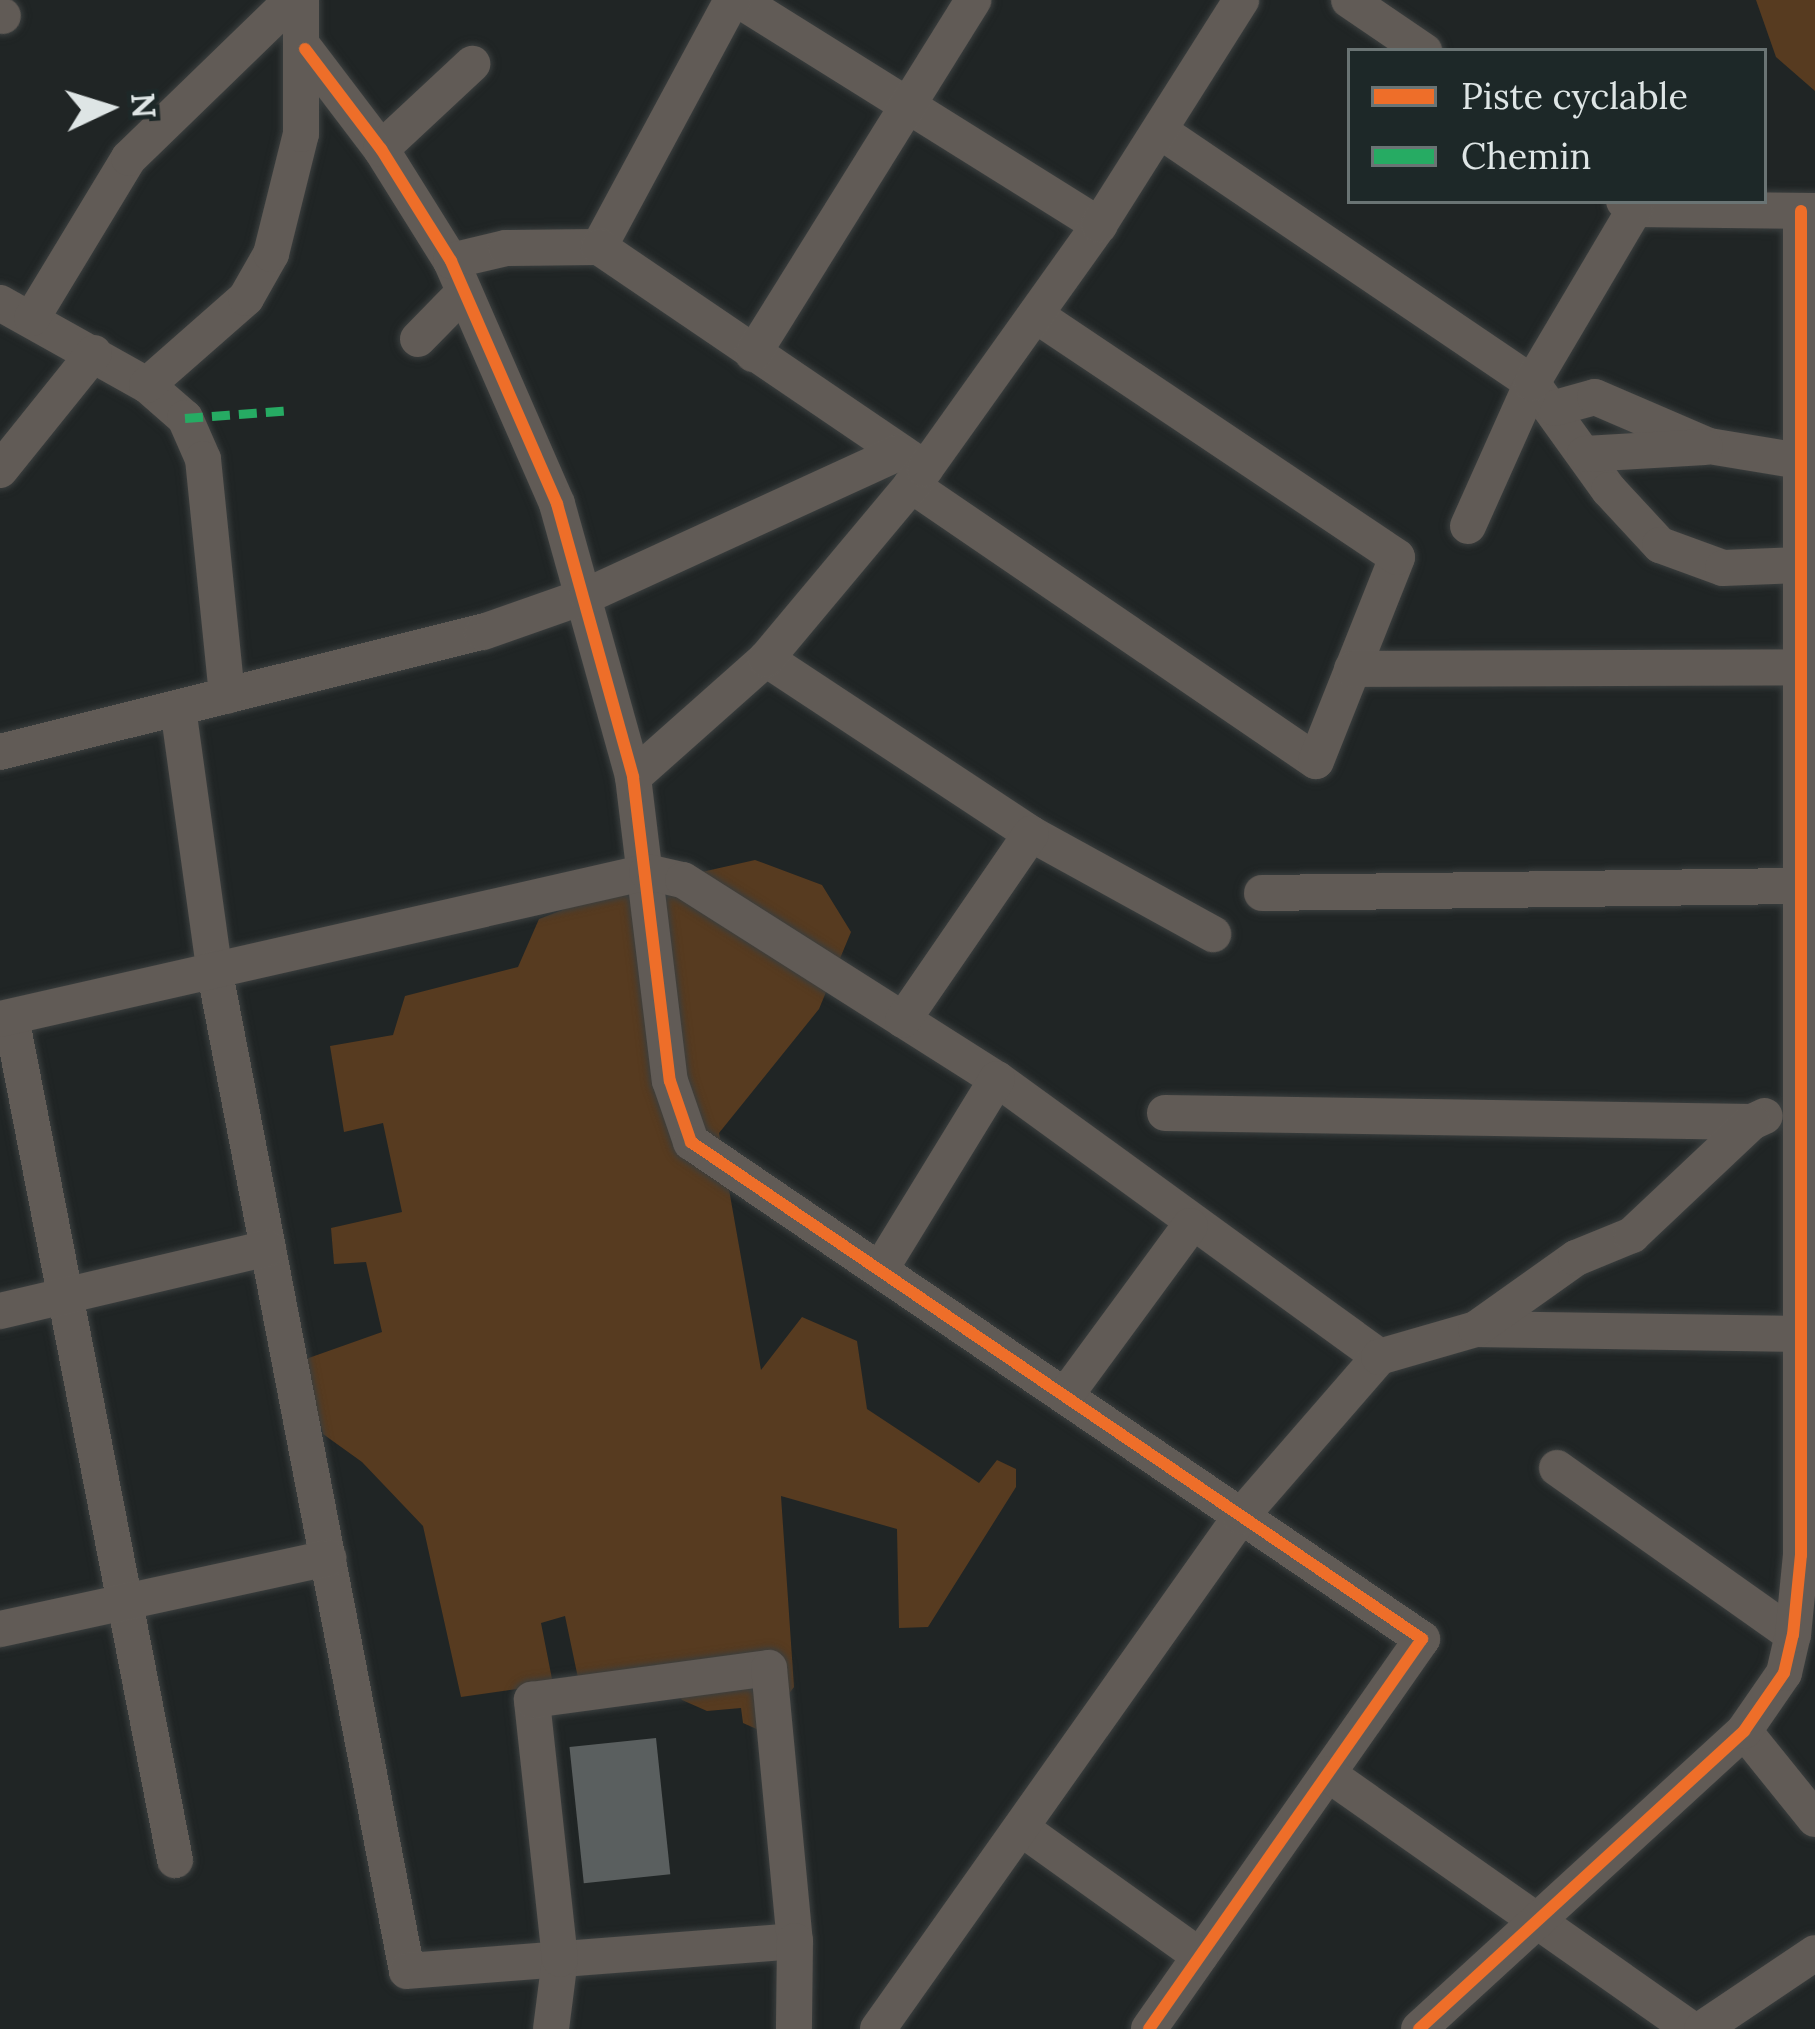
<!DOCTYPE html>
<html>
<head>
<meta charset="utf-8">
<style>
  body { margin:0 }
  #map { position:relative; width:1815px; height:2029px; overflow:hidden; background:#202525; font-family:Lora,serif }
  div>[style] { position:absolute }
  .green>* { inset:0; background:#573b20 }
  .building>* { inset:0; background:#5a5f5f; transform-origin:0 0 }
  .roads { filter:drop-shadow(0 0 3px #3b3f3f) drop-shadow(0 0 3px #3b3f3f) }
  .minor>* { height:36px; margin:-18px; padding:0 18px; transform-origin:18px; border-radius:18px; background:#615b56 }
  .quiet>* { height:9px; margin-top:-4.5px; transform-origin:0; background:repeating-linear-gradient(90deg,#26ab63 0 18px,transparent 0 27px) }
  .cycleway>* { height:12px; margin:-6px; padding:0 6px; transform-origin:6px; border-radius:6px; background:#ee6e29 }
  span { translate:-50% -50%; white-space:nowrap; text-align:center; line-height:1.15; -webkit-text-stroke:12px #1d2828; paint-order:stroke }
  .legend { position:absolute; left:1347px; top:48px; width:420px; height:156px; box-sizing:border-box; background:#1d2828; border:3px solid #6a7474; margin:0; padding:15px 21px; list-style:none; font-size:36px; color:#dee5e5 }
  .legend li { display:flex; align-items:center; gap:24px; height:60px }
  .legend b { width:60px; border:3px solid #6a7474 }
  .north { position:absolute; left:48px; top:48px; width:120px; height:120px; -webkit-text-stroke:9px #1d2828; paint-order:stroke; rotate:86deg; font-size:33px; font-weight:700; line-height:48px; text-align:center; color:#dee5e5 }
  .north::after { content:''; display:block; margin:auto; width:42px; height:54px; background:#dee5e5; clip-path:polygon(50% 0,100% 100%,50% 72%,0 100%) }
</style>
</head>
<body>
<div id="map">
  <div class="green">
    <div style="clip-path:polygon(1756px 0,1815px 0,1815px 91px,1776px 57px)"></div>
    <div style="clip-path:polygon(755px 860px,822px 885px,851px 932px,819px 1009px,719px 1133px,761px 1370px,802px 1317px,857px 1341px,867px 1409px,979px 1483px,997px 1460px,1016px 1469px,1016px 1487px,928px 1627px,899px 1628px,897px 1529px,781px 1496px,794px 1687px,761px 1731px,743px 1723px,741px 1708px,707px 1711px,682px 1700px,656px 1665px,578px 1678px,565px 1616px,541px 1623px,553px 1684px,461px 1697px,423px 1526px,362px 1462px,323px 1434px,303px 1360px,382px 1332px,366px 1262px,334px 1264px,331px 1228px,402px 1212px,383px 1123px,344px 1132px,330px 1046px,393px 1035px,405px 996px,518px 967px,539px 919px,604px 894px)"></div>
  </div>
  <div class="building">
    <div style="left:656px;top:1738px;width:137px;height:87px;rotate:84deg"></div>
  </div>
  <div class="roads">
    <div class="minor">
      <div style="left:739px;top:0;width:425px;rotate:32deg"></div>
      <div style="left:1349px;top:0;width:91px;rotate:34.2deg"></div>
      <div style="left:0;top:15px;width:3px;rotate:18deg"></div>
      <div style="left:305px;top:49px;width:126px;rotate:52.8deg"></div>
      <div style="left:381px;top:149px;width:132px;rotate:58deg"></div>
      <div style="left:451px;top:261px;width:265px;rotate:66.4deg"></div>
      <div style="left:557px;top:504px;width:283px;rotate:74.4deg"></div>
      <div style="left:633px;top:777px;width:306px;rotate:83.1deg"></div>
      <div style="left:670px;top:1081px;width:65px;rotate:71deg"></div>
      <div style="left:691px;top:1142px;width:884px;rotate:34.21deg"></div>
      <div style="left:1422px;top:1639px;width:476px;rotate:125deg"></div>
      <div style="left:1160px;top:131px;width:449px;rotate:34.1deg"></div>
      <div style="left:1532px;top:383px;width:132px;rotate:54.3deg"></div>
      <div style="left:1609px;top:490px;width:75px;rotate:47.2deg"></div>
      <div style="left:1660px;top:545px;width:67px;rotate:20.1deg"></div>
      <div style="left:1723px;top:568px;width:77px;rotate:-2.2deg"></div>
      <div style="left:381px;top:149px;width:125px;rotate:-43deg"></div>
      <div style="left:1624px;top:201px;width:14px;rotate:36deg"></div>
      <div style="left:1635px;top:209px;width:180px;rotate:0.6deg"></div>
      <div style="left:599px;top:247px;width:281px;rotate:-61.7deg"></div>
      <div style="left:451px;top:261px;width:57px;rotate:-13.3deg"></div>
      <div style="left:506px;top:248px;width:93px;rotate:-0.6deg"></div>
      <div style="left:599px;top:247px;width:384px;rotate:34.2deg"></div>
      <div style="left:0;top:303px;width:168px;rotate:29.2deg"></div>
      <div style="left:147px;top:385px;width:50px;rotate:41deg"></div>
      <div style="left:185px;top:418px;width:45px;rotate:66.3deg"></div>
      <div style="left:203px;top:459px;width:238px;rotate:84.2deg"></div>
      <div style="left:32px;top:318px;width:187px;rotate:-58.8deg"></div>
      <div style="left:129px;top:158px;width:227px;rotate:-44.1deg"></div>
      <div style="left:418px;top:339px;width:66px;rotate:-45.6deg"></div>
      <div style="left:753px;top:354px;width:417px;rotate:-58.1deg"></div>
      <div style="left:147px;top:385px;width:132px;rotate:-41.3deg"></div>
      <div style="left:246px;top:298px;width:51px;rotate:-60.4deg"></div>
      <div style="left:271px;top:254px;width:124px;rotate:-76deg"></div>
      <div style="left:301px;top:134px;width:134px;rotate:-90deg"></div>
      <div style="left:1555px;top:408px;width:41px;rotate:-15.4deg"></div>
      <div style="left:1595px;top:397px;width:124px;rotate:23.3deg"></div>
      <div style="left:1709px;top:446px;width:92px;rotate:9.4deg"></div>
      <div style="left:1585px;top:454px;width:120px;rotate:-3.3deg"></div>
      <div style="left:0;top:470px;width:150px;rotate:-51.2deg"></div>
      <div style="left:911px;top:485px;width:490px;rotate:34.3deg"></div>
      <div style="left:1316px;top:761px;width:219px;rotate:-68.3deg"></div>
      <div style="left:1397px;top:557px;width:435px;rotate:-146.2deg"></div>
      <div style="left:1468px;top:526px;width:157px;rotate:-65.9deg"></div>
      <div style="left:1532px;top:383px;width:202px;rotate:-59.4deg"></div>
      <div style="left:766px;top:659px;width:318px;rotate:33.4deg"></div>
      <div style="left:1031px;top:834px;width:208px;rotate:28.8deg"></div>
      <div style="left:1352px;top:669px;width:463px;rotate:-0.2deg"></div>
      <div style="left:178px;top:708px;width:262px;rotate:82.1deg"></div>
      <div style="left:214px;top:968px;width:1021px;rotate:79.11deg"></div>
      <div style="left:407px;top:1971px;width:389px;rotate:-4.4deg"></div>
      <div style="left:0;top:752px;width:498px;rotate:-14deg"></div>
      <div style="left:483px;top:632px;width:111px;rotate:-19.4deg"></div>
      <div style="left:588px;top:595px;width:343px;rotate:-24.6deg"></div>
      <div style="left:633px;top:777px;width:178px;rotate:-41.6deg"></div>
      <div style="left:766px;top:659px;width:248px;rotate:-50.1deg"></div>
      <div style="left:925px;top:469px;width:300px;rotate:-54.5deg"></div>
      <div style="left:1099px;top:225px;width:266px;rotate:-57.7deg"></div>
      <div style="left:1262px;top:893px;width:538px;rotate:-0.75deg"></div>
      <div style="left:11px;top:1017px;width:859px;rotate:78.99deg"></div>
      <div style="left:0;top:1019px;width:663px;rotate:-12.8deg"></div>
      <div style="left:647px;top:872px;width:37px;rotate:13deg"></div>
      <div style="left:683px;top:880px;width:372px;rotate:32.4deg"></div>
      <div style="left:997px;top:1079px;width:472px;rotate:36deg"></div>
      <div style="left:903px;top:1020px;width:226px;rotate:-55.5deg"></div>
      <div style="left:1165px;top:1113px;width:587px;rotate:0.88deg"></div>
      <div style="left:1752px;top:1122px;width:14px;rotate:-25deg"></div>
      <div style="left:880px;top:1270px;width:224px;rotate:-58.5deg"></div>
      <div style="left:0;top:1311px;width:275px;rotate:-13.2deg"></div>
      <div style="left:1476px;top:1329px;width:324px;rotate:0.9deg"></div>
      <div style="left:1065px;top:1396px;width:211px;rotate:-53.7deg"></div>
      <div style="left:1557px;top:1468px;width:289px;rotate:35.3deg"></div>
      <div style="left:0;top:1629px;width:336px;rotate:-12.2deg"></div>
      <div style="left:1744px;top:1731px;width:113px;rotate:51.1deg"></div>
      <div style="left:1328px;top:1774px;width:444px;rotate:35.1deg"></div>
      <div style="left:1021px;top:1828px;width:220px;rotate:35.6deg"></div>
      <div style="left:551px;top:2029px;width:71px;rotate:-82.7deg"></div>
      <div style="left:560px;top:1959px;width:261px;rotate:-96.2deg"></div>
      <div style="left:532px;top:1700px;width:239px;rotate:-7.7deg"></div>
      <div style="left:769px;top:1668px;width:274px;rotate:84.6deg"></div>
      <div style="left:795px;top:1941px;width:88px;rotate:90.7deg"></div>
      <div style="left:878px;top:2029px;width:628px;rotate:-54.72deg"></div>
      <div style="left:1241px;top:1516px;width:211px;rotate:-49deg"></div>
      <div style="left:1379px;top:1357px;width:101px;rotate:-16.1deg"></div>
      <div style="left:1476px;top:1329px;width:123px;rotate:-35.4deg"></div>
      <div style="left:1576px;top:1258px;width:61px;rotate:-22.3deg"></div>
      <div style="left:1632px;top:1235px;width:165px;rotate:-43.3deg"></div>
      <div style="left:1419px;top:2029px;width:441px;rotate:-42.5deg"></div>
      <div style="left:1744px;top:1731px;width:70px;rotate:-55.4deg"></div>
      <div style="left:1784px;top:1673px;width:39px;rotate:-77deg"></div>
      <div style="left:1793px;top:1635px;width:80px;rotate:-84.3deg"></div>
      <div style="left:1801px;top:1555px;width:1344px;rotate:-90deg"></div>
      <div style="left:1702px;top:2029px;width:136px;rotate:-33.9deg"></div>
    </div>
  </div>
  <div class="quiet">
    <div style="left:185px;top:418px;width:108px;rotate:-4.2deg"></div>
  </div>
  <div class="cycleway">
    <div style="left:305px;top:49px;width:126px;rotate:52.8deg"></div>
    <div style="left:381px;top:149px;width:132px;rotate:58deg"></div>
    <div style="left:451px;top:261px;width:265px;rotate:66.4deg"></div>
    <div style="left:557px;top:504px;width:283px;rotate:74.4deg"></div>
    <div style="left:633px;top:777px;width:306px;rotate:83.1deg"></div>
    <div style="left:670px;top:1081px;width:65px;rotate:71deg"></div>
    <div style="left:691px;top:1142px;width:884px;rotate:34.21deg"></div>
    <div style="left:1422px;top:1639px;width:476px;rotate:125deg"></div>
    <div style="left:1419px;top:2029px;width:441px;rotate:-42.5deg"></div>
    <div style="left:1744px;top:1731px;width:70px;rotate:-55.4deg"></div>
    <div style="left:1784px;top:1673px;width:39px;rotate:-77deg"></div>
    <div style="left:1793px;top:1635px;width:80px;rotate:-84.3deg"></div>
    <div style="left:1801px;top:1555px;width:1344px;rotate:-90deg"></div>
  </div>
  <ul class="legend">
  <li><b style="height:15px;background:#ee6e29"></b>Piste cyclable</li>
  <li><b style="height:15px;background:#26ab63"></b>Chemin</li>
  </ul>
  <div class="north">N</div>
</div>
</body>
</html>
